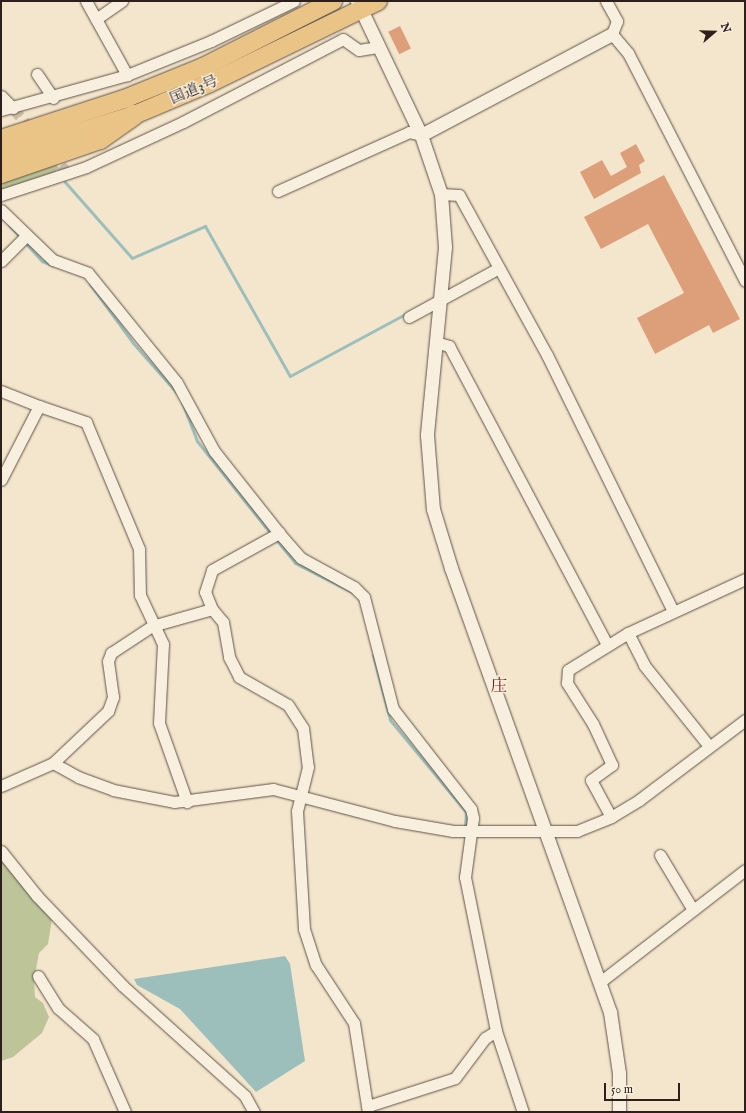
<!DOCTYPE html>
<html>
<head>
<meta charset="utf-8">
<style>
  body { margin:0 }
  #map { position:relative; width:746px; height:1113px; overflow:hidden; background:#f4e6cc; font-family:"IM FELL English","Noto Serif JP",serif }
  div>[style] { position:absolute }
  .green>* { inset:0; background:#bdc497 }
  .water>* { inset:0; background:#9cbfbb }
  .stream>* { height:3px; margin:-1.5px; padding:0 1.5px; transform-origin:1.5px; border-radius:1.5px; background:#9cbfbb }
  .building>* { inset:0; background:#dc9f79; transform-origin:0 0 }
  .minor-tunnel>* { height:11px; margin-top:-5.5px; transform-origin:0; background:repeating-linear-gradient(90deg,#ccbea9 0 11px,transparent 0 16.5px) }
  .roads { filter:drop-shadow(0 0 1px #5f5248) drop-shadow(0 0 1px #5f5248) }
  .minor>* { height:11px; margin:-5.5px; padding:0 5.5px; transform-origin:5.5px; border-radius:5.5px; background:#f8efde }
  .tertiary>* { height:13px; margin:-6.5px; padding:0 6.5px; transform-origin:6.5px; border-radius:6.5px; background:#f8efde }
  .trunk>* { height:18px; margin:-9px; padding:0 9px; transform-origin:9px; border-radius:9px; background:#eac386 }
  .motorway>* { height:20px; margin:-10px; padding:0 10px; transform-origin:10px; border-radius:10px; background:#eac386 }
  span { translate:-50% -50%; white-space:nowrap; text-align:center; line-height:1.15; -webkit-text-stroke:3px #f8efde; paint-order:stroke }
  .street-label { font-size:15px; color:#2d201c }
  .quarter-label { font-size:17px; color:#7a1f14 }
  .frame { position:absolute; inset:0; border:2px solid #2d201c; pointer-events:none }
  .north { position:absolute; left:694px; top:12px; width:40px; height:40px; -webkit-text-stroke:3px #f8efde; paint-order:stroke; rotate:70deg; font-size:11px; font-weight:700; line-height:16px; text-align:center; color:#2d201c }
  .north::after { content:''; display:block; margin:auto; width:14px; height:18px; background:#2d201c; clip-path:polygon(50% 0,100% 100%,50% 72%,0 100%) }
  .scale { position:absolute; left:604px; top:1083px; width:76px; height:18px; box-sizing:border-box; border:2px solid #2d201c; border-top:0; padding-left:5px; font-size:12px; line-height:14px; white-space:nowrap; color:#2d201c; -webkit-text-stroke:3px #f8efde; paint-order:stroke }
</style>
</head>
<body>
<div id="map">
  <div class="green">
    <div style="clip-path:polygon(55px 163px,59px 168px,52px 175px,1px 189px,1px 179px)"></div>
    <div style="clip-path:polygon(1px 860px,52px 919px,48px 944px,39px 953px,34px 980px,35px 997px,43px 1003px,49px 1017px,42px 1033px,13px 1057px,1px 1061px)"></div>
  </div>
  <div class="water">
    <div style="clip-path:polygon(285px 956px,290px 964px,305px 1061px,256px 1092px,180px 1009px,137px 985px,134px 979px)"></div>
  </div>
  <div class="stream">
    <div style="left:65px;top:182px;width:101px;rotate:48.6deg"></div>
    <div style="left:132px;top:258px;width:80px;rotate:-23.7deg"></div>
    <div style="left:205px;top:226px;width:172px;rotate:60.5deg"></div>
    <div style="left:290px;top:376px;width:133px;rotate:-28.3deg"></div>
    <div style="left:9px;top:225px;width:49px;rotate:47.5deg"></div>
    <div style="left:42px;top:261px;width:11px;rotate:22deg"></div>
    <div style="left:90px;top:284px;width:73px;rotate:53.9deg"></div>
    <div style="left:133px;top:343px;width:65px;rotate:48.7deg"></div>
    <div style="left:182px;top:402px;width:42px;rotate:69deg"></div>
    <div style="left:197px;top:441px;width:119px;rotate:51.5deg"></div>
    <div style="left:275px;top:538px;width:32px;rotate:51deg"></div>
    <div style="left:295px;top:563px;width:66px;rotate:27deg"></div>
    <div style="left:373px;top:655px;width:67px;rotate:75.3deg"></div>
    <div style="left:390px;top:720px;width:119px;rotate:50.4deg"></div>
    <div style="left:466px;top:812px;width:13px;rotate:94deg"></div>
  </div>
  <div class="building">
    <div style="left:400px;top:26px;width:25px;height:13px;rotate:64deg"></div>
    <div style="clip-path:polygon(636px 144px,645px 161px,639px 165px,641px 173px,594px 199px,580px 172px,602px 160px,611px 176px,627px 167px,620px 153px)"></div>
    <div style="clip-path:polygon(664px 175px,740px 319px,713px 333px,709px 325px,655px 354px,637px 318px,684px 293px,648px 224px,601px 249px,584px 217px)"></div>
  </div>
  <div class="minor-tunnel">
    <div style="left:13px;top:108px;width:33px;rotate:50deg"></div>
    <div style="left:50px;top:153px;width:25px;rotate:48deg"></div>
  </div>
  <div class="roads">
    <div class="minor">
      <div style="left:86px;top:1px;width:85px;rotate:61deg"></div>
      <div style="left:606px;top:1px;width:23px;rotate:61deg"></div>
      <div style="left:617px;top:21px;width:14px;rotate:111deg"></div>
      <div style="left:612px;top:34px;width:25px;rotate:50deg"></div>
      <div style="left:628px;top:53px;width:256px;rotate:62.8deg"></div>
      <div style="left:96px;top:19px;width:32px;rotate:-35deg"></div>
      <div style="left:37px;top:74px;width:29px;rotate:56deg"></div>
      <div style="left:1px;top:96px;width:17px;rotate:45deg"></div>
      <div style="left:1px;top:110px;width:131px;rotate:-15.5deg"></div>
      <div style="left:127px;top:75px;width:91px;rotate:-22deg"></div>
      <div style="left:211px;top:41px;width:92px;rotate:-25.7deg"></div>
      <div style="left:278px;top:191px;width:144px;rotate:-24.2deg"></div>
      <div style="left:409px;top:132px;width:12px;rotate:14deg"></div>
      <div style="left:441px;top:194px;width:18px;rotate:3deg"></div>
      <div style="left:459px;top:195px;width:183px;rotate:61.2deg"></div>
      <div style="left:547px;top:355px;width:285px;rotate:63.8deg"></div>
      <div style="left:1px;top:195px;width:89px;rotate:-18.2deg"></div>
      <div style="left:86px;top:167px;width:107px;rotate:-24.9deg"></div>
      <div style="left:183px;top:122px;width:180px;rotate:-27.4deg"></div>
      <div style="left:343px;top:39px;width:19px;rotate:35deg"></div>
      <div style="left:359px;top:50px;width:20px;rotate:-9deg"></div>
      <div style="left:1px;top:210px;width:72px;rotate:43.9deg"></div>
      <div style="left:53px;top:260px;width:37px;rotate:20deg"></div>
      <div style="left:88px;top:273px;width:141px;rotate:51deg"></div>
      <div style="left:177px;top:383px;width:77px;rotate:61.4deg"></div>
      <div style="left:214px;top:451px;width:105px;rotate:51.6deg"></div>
      <div style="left:279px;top:533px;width:33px;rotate:49deg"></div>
      <div style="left:301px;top:558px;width:60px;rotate:28.7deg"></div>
      <div style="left:354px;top:587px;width:14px;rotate:45deg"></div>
      <div style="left:364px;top:597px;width:116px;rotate:75.5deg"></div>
      <div style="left:393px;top:709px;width:127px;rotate:52deg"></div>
      <div style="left:471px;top:809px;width:9px;rotate:77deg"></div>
      <div style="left:473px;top:818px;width:60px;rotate:97.7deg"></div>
      <div style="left:465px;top:877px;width:157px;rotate:78.6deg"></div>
      <div style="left:496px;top:1031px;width:85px;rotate:71.6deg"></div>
      <div style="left:1px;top:261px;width:35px;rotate:-45deg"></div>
      <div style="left:409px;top:317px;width:100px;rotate:-28.6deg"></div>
      <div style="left:435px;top:342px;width:15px;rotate:16deg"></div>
      <div style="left:449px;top:346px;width:337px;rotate:62.1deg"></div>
      <div style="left:1px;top:391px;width:41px;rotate:21.5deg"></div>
      <div style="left:39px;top:406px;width:83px;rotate:117.2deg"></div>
      <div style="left:39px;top:406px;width:50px;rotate:18.8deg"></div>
      <div style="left:86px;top:422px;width:138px;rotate:67.3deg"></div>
      <div style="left:139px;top:549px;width:46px;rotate:88.8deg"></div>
      <div style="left:140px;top:595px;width:54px;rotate:64.9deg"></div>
      <div style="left:163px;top:644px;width:79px;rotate:92.9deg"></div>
      <div style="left:159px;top:723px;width:84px;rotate:70.5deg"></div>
      <div style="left:212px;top:609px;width:17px;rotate:50deg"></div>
      <div style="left:223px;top:622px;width:36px;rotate:80deg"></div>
      <div style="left:229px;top:657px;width:22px;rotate:63deg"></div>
      <div style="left:239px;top:677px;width:56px;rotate:29.7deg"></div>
      <div style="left:288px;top:705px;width:27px;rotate:57deg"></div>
      <div style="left:303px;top:728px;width:39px;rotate:83deg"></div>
      <div style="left:308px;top:767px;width:45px;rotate:104deg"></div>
      <div style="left:297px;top:811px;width:118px;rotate:86.6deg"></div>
      <div style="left:304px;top:929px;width:38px;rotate:72deg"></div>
      <div style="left:316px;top:965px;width:69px;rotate:56.8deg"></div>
      <div style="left:354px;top:1023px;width:90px;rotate:81.1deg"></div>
      <div style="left:628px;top:633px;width:36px;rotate:63deg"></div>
      <div style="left:644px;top:665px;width:104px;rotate:51.3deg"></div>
      <div style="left:53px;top:763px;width:29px;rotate:29deg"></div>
      <div style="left:78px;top:777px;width:37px;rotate:20deg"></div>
      <div style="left:113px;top:790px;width:62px;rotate:11.1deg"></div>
      <div style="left:174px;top:802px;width:100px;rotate:-7.5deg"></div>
      <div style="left:273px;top:789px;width:126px;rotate:14.7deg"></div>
      <div style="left:395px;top:821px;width:59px;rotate:9.8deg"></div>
      <div style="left:453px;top:831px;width:124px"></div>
      <div style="left:577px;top:831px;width:37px;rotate:-22deg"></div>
      <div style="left:611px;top:817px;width:33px;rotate:-31deg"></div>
      <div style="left:639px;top:800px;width:133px;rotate:-37deg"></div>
      <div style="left:1px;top:786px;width:57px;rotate:-23.9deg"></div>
      <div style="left:53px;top:763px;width:76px;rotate:-43.4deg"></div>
      <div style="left:108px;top:711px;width:15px;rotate:-70deg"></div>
      <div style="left:113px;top:697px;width:36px;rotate:-98deg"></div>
      <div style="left:108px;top:661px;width:9px;rotate:-69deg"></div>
      <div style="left:111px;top:653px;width:49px;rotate:-33.4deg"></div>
      <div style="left:152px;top:626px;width:62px;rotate:-15.8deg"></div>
      <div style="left:212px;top:609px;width:18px;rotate:-112deg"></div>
      <div style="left:205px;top:592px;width:23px;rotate:-72deg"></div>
      <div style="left:212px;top:570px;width:77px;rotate:-28.9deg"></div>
      <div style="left:611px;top:817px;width:42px;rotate:-118.4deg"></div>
      <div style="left:591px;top:780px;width:26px;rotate:-36deg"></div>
      <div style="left:612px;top:765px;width:45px;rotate:-114.9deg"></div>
      <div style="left:593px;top:724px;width:49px;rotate:-122.4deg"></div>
      <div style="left:567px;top:683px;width:13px;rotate:-86deg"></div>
      <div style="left:568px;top:670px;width:70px;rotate:-31.7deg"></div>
      <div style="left:628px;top:633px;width:129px;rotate:-24.8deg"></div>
      <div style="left:1px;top:851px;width:58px;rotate:51.3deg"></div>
      <div style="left:37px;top:896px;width:124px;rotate:46.3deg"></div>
      <div style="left:123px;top:986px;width:164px;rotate:42deg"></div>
      <div style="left:245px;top:1096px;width:18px;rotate:61deg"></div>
      <div style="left:660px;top:855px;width:64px;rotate:59deg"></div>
      <div style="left:38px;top:976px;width:38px;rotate:58deg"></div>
      <div style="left:58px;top:1008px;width:47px;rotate:41.5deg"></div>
      <div style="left:93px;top:1039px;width:80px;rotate:66.3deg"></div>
      <div style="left:600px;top:982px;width:183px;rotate:-37.7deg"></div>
      <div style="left:368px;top:1106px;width:91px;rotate:-17.8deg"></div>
      <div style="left:455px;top:1078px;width:50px;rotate:-53.1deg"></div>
      <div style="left:485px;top:1038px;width:13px;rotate:-32deg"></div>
    </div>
    <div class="tertiary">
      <div style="left:357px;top:1px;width:148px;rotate:64.5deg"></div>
      <div style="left:421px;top:135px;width:62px;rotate:71.3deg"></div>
      <div style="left:441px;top:194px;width:53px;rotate:85.7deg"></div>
      <div style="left:445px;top:247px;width:189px;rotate:95.5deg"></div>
      <div style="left:427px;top:435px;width:74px;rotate:85.4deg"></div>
      <div style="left:433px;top:509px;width:62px;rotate:73deg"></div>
      <div style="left:451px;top:568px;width:472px;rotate:70.3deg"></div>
      <div style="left:610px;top:1012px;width:62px;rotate:81.6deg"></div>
      <div style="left:619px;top:1073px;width:39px;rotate:90deg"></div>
      <div style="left:421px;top:135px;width:216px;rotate:-27.9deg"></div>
    </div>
    <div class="trunk">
      <div style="left:1px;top:139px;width:129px;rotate:-18deg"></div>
      <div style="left:124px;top:99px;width:85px;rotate:-22.1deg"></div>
      <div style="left:203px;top:67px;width:146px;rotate:-26.9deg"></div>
      <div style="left:1px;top:156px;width:139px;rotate:-17.1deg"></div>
      <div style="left:134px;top:115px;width:82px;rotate:-22.8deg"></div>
      <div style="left:210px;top:83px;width:187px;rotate:-26deg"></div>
    </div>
    <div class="motorway">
      <div style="left:1px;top:173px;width:105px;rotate:-19deg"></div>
      <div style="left:100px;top:139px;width:42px;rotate:-35.2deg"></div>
    </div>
  </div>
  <div class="street-label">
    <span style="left:194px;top:90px;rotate:-23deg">国道3号</span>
  </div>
  <div class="quarter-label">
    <span style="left:499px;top:687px">庄</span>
  </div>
  <div class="frame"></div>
  <div class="north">N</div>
  <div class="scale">50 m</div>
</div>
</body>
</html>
